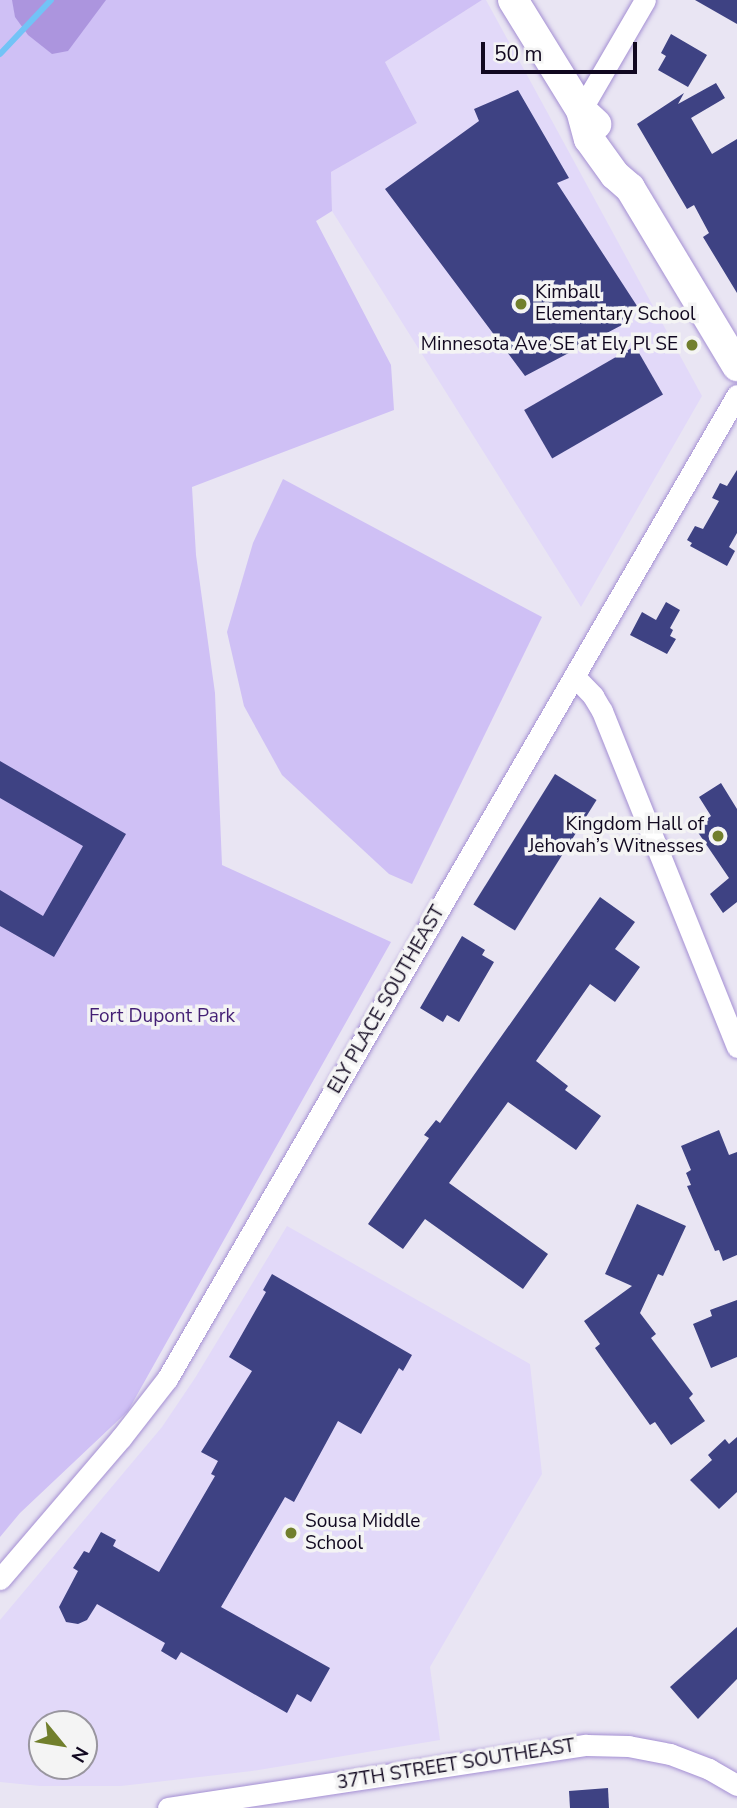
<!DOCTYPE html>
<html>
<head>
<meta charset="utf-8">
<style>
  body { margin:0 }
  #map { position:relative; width:737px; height:1808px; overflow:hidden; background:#e9e5f3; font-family:"Nunito Sans",sans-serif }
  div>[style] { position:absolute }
  .built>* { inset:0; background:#e2d9f9 }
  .green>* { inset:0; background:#cfc0f5 }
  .forest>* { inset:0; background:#ac95de }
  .stream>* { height:6px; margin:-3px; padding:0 3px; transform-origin:3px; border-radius:3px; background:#72c3f6 }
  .building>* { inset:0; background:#3e4283; transform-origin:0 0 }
  .roads { filter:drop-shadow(0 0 2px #a48fd3) drop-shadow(0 0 2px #a48fd3) }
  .minor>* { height:21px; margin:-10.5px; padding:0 10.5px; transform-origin:10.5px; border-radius:10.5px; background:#fff }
  .secondary>* { height:30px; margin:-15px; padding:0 15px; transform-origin:15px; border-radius:15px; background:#fff }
  .dots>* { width:19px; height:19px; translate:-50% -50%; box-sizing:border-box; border:4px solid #f4f4f4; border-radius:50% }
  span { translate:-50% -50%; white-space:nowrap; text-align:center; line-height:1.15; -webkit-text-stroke:7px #f4f4f4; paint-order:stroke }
  .poi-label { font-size:19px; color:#110820 }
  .left { translate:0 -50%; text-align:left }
  .right { translate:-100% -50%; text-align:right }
  .street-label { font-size:19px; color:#110820 }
  .park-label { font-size:19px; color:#431f74 }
  .north { position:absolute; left:28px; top:1710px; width:70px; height:70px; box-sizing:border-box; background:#f4f4f4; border:2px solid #99969f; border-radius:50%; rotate:120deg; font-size:19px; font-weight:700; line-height:28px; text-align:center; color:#110820 }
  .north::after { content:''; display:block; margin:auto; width:24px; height:32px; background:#717f2c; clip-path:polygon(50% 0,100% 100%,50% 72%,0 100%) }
  .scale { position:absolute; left:481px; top:42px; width:156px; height:32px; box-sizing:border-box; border:4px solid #110820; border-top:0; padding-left:9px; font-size:21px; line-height:24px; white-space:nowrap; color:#110820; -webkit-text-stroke:5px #f4f4f4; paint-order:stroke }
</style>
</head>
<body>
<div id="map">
  <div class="built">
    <div style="clip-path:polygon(482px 0,486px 0,702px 396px,581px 607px,332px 211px,331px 172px,417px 123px,385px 62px)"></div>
    <div style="clip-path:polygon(evenodd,287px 1226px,530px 1364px,542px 1474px,430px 1667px,440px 1740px,252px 1771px,121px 1786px,40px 1786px,0 1782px,0 1620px,162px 1427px,195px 1378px,287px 1226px,42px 1724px,84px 1724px,84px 1766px,42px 1766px,42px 1724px)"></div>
  </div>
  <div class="green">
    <div style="clip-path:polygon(0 0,482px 0,385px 62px,417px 123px,331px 172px,332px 211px,316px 221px,391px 365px,394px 410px,192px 487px,196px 555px,215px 693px,222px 865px,391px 942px,128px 1411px,20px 1513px,0 1537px)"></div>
    <div style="clip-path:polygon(283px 479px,542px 617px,412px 884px,389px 874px,282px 775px,244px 706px,227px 632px,253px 543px)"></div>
  </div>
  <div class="forest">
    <div style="clip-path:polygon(12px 0,106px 0,68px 51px,52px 54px,28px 35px,15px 17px)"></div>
  </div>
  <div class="stream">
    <div style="left:0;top:54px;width:74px;rotate:-46.6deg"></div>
  </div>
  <div class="building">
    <div style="clip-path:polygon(695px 0,737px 0,737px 24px)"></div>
    <div style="clip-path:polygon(671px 34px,707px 55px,688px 87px,658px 70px,666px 56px,661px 53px)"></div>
    <div style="clip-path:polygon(716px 83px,725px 98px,691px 118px,712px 154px,737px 139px,737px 293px,703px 237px,709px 233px,694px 205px,687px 209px,637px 124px,684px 93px,678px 104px)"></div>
    <div style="clip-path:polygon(518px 90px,569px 178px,557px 183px,639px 309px,620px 321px,622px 325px,525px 376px,385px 189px,479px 121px,474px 109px)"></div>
    <div style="left:635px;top:346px;width:56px;height:128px;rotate:60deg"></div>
    <div style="clip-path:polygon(737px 470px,737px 533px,729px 547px,735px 551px,727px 566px,690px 546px,692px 543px,687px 540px,695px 526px,703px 529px,719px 501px,712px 498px,720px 483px,727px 486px)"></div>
    <div style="clip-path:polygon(666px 602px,680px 610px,670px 628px,673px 630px,670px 636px,676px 639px,667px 654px,630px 635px,642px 612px,656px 620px)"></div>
    <div style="clip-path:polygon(0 761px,126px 834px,54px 957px,0 926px,0 890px,43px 916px,83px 846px,0 798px)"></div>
    <div style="left:555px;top:774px;width:49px;height:154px;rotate:32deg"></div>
    <div style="clip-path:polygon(721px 783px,737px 809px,737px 902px,723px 913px,710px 894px,729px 878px,695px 828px,711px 816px,699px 797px)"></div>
    <div style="clip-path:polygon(600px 897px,635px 922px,615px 949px,640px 967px,615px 1002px,590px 984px,536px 1061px,568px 1086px,565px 1090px,601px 1116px,576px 1150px,508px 1102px,449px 1183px,548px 1254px,523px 1289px,425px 1219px,403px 1249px,368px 1224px,429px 1138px,424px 1135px,436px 1120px,440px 1123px)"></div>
    <div style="clip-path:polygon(462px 936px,485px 950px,482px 955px,494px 962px,459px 1022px,447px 1015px,443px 1022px,420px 1008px)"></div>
    <div style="clip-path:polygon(719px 1130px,729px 1155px,737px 1152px,737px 1255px,723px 1261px,719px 1250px,715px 1251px,687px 1186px,691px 1185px,686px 1173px,691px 1170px,681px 1146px)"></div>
    <div style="clip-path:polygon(637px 1204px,686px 1226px,663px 1276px,658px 1274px,640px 1313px,656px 1334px,651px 1338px,693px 1394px,689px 1398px,705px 1421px,671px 1445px,655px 1422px,650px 1425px,607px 1365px,595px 1348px,600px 1344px,584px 1321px,632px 1286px,605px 1274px)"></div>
    <div style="clip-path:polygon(272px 1274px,412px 1355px,403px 1371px,399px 1368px,361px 1434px,338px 1421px,294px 1502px,285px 1497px,221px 1607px,330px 1668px,311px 1702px,297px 1694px,287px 1713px,181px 1652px,176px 1660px,161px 1651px,165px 1643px,97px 1604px,87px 1620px,78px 1624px,66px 1622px,59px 1607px,78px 1571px,73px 1568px,84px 1551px,89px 1553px,101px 1532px,116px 1540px,113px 1546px,159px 1572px,215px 1476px,211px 1474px,218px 1461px,201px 1452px,252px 1371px,229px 1357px,266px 1292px,263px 1290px)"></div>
    <div style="clip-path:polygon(737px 1300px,737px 1357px,711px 1368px,693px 1324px,712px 1316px,710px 1310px)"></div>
    <div style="clip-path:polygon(737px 1437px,737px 1492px,719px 1509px,690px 1480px,712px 1460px,708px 1455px,725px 1439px,729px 1444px)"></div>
    <div style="clip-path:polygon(737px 1627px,737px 1679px,698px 1719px,670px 1687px)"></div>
    <div style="clip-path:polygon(608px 1788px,609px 1808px,570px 1808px,569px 1791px)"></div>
  </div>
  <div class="roads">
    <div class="minor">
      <div style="left:581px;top:110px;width:127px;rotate:-59.8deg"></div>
      <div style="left:574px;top:676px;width:28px;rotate:46deg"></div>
      <div style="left:593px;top:696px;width:17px;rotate:59deg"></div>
      <div style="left:602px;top:711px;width:362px;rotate:68.1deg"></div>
      <div style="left:0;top:1579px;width:186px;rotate:-49.4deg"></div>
      <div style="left:121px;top:1438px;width:75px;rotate:-52.1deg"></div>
      <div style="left:167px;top:1379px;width:1137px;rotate:-59.92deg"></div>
      <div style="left:168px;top:1808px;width:423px;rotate:-8.6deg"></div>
      <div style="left:586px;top:1745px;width:42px;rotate:1.4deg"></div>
      <div style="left:628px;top:1746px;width:43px;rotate:10.8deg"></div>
      <div style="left:670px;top:1754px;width:42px;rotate:21deg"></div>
      <div style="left:709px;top:1769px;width:32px;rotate:30deg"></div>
    </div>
    <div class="secondary">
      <div style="left:513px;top:0;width:129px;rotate:58.3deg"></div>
      <div style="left:581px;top:110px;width:21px;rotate:43deg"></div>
      <div style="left:581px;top:110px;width:30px;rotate:75deg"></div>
      <div style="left:589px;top:139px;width:44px;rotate:54.2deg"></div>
      <div style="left:615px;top:175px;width:20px;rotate:41deg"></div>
      <div style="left:630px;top:188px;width:208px;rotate:59deg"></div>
    </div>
  </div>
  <div class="dots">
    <div style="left:521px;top:304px;background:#717f2c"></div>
    <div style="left:692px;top:345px;background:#717f2c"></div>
    <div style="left:718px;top:836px;background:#717f2c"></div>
    <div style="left:291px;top:1533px;background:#717f2c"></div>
  </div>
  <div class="poi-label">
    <span class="left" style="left:535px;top:304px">Kimball<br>Elementary School</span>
    <span class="right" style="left:678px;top:345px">Minnesota Ave SE at Ely Pl SE</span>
    <span class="right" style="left:704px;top:836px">Kingdom Hall of<br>Jehovah’s Witnesses</span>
    <span class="left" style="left:305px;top:1533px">Sousa Middle<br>School</span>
  </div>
  <div class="street-label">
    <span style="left:387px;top:1000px;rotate:-60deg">ELY PLACE SOUTHEAST</span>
    <span style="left:456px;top:1765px;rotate:-9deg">37TH STREET SOUTHEAST</span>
  </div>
  <div class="park-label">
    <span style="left:162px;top:1017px">Fort Dupont Park</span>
  </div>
  <div class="north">N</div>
  <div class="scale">50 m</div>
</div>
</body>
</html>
